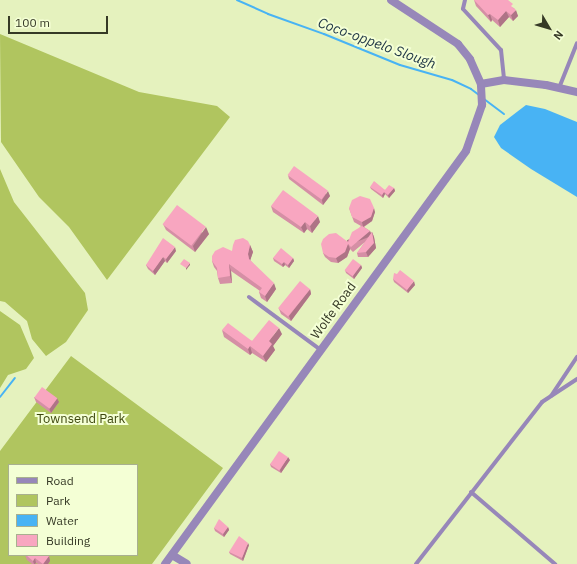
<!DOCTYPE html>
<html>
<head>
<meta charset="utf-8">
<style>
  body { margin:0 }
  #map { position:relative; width:577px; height:564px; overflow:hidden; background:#e5f2be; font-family:"IBM Plex Sans",sans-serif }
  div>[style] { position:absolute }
  .green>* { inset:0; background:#b0c55f }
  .water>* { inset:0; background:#48b3f4 }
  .stream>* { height:2px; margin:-1px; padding:0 1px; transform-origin:1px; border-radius:1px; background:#48b3f4 }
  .lane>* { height:4px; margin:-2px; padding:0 2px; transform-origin:2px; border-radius:2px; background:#9787b9 }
  .street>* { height:8px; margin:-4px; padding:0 4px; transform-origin:4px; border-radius:4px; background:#9787b9 }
  .wall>* { inset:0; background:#d58fa5 }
  .shaded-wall>* { inset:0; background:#ae7486; transform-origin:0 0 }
  .building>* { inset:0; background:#f8a6c0; transform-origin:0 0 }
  span { translate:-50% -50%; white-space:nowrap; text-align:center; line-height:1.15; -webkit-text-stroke:4px #f4ffd5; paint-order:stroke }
  .street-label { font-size:13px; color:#363a26 }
  .park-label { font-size:13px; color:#3d470e }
  .water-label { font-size:14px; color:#1d3444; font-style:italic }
  .legend { position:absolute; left:8px; top:464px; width:130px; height:92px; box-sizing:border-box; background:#f4ffd5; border:1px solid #a8b08f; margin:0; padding:5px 7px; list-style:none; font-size:12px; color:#363a26 }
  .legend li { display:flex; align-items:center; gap:8px; height:20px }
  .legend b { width:20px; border:1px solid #a8b08f }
  .north { position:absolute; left:529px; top:8px; width:40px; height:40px; -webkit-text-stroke:3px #f4ffd5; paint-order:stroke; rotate:128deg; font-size:11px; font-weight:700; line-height:16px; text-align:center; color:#363a26 }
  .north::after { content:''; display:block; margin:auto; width:14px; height:18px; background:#363a26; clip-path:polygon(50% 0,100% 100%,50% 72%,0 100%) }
  .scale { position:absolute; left:8px; top:16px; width:100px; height:18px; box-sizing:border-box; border:2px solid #363a26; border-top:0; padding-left:5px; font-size:12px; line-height:14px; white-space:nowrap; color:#363a26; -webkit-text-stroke:3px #f4ffd5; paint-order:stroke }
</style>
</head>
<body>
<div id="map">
  <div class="green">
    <div style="clip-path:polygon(0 34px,139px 92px,217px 106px,230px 117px,107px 280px,69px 227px,39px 197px,1px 142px)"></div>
    <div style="clip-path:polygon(0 169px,14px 202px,85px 293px,88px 310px,66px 342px,46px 356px,32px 339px,27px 321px,5px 302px,0 301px)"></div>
    <div style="clip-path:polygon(0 311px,20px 325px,34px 358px,26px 369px,8px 375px,0 388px)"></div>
    <div style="clip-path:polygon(evenodd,71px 356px,223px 468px,152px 564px,0 564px,0 451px,71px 356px,9px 465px,137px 465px,137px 555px,9px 555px,9px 465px)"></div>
  </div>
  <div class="water">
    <div style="clip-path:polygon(526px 105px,545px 109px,577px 122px,577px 197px,531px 169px,501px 148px,494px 137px,500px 125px)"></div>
  </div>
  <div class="stream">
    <div style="left:237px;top:0;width:34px;rotate:24deg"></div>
    <div style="left:268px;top:14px;width:59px;rotate:19.7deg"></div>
    <div style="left:324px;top:34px;width:82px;rotate:22.2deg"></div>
    <div style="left:400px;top:65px;width:54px;rotate:16.1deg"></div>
    <div style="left:452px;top:80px;width:21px;rotate:25deg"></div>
    <div style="left:471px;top:89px;width:10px;rotate:37deg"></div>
    <div style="left:484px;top:99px;width:25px;rotate:37deg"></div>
    <div style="left:0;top:397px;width:24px;rotate:-52deg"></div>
  </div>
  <div class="lane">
    <div style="left:465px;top:0;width:9px;rotate:103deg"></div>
    <div style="left:463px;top:9px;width:56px;rotate:47.2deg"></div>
    <div style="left:501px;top:50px;width:30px;rotate:84deg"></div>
    <div style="left:559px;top:88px;width:48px;rotate:-68.2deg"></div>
    <div style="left:249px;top:297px;width:89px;rotate:36.4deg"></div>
    <div style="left:551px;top:396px;width:47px;rotate:-56.3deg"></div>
    <div style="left:471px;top:492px;width:111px;rotate:40.6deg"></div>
    <div style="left:416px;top:564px;width:205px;rotate:-52.1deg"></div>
    <div style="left:542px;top:402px;width:42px;rotate:-33.3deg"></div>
  </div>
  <div class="street">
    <div style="left:481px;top:84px;width:23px;rotate:-10deg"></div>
    <div style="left:504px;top:80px;width:42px;rotate:6.8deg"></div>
    <div style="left:546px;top:85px;width:32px;rotate:13deg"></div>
    <div style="left:172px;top:555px;width:17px;rotate:31deg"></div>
    <div style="left:165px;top:564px;width:511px;rotate:-53.91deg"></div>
    <div style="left:466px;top:151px;width:49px;rotate:-70.8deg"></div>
    <div style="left:482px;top:105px;width:21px;rotate:-93deg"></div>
    <div style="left:481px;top:84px;width:27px;rotate:-114deg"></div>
    <div style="left:470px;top:59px;width:19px;rotate:-129deg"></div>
    <div style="left:458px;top:44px;width:80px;rotate:-146.7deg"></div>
  </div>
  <div class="wall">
    <div style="clip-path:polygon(474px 0,514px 8px,518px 16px,513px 21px,509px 17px,500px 27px,492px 20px,491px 22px,476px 6px)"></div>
    <div style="clip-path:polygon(288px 175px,330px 196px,323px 205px,289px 179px)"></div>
    <div style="clip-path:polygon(370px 187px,385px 190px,394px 188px,395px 191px,389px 198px,385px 194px,383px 198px,371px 189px)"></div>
    <div style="clip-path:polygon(271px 206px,320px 222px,312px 233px,307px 229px,304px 233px,273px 212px)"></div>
    <div style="clip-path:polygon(349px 208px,375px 212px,372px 221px,364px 227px,370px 231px,371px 233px,372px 232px,374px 237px,376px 248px,368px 257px,358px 257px,357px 253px,365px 242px,353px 252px,350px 249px,347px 257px,338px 263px,331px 262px,325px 257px,323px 253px,348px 242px,361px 226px,354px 222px)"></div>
    <div style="clip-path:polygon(163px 224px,209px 234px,195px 252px,166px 230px)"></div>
    <div style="clip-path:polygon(250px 245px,253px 252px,250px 260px,276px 289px,267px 302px,261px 298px,259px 292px,260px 291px,231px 271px,232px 283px,220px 284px,218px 278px,217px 271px,214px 267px,212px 261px,232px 251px)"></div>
    <div style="clip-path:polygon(176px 251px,167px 263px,165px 261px,155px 275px,148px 269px,146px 265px)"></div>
    <div style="clip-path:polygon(273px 258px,293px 258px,294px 261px,289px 268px,285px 265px,283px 267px,274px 261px)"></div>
    <div style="clip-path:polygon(361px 265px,362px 268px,354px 279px,346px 273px,345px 270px)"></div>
    <div style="clip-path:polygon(393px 279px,415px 285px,408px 293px,394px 282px)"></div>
    <div style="clip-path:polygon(310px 289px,311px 294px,291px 321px,281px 314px,279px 309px)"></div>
    <div style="clip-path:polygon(222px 330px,252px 341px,282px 334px,273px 346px,275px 350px,266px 362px,252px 353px,250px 355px,224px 337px)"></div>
    <div style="clip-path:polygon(34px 397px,59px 402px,51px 413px,36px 402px)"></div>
    <div style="clip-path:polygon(290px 460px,281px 473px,271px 467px,270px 464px)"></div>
    <div style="clip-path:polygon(228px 527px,229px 530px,224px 537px,215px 531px,214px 528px)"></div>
    <div style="clip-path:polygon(249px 545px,243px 561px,230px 554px,229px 552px)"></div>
    <div style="clip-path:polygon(25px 555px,47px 555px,49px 556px,50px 561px,48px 564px,38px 564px,36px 563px,35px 564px,32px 564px,27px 560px)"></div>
  </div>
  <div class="shaded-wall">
    <div style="clip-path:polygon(516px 10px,518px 16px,513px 21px,511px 15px)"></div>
    <div style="clip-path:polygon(506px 11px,509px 17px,500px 27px,498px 20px)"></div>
    <div style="clip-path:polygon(490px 14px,492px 20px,491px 22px,488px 15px)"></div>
    <div style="clip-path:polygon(394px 188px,395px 191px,389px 198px,388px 195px)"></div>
    <div style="clip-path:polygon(328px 191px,330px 196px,323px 205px,322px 200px)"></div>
    <div style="clip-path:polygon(384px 192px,385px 194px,383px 198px,382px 195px)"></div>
    <div style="clip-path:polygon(374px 208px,375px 212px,372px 221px,363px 227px,362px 222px)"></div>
    <div style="clip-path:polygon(318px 216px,320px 222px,312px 233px,310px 226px)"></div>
    <div style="clip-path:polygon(305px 222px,307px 229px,304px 233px,301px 227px)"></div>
    <div style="clip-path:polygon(206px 227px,209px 234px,195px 252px,193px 246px)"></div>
    <div style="left:370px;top:231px;width:5px;height:25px;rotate:68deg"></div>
    <div style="clip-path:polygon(372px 232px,374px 237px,376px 248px,368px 257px,366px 252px)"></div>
    <div style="clip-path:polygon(348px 244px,350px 249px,347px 257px,338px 263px,336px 258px)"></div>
    <div style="clip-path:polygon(250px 245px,253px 252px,250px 261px,249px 259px,248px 254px)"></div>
    <div style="clip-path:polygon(175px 247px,176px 251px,167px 263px,166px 259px)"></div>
    <div style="clip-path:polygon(163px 257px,165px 261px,155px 275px,153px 271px)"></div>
    <div style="clip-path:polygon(293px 258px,294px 261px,289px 268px,288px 265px)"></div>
    <div style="clip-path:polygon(284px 262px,285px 265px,283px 267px,282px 264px)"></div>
    <div style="clip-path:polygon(190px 263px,190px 265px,186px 270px,186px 268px)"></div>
    <div style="clip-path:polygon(229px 264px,231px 271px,232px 283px,230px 276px)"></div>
    <div style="clip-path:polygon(361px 265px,362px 268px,354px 279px,353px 276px)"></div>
    <div style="clip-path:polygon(414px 281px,415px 285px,408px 293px,407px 290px)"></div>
    <div style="clip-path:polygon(274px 283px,276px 289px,267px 302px,265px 296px)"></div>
    <div style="clip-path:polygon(310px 289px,311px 294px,291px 321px,289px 316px)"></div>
    <div style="clip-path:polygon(279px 328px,282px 334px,273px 346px,275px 350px,266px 362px,263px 356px,269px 341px)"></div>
    <div style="clip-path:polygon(250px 346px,252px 353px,250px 355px,248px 349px)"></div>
    <div style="clip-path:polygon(57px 398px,59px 402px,51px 413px,49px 408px)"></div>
    <div style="clip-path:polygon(288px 457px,290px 460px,281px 473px,280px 470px)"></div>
    <div style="clip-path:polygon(228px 527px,229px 530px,224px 537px,223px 534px)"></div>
    <div style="clip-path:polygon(248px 543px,249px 545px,243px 561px,242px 558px)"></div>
    <div style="clip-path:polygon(49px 556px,50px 561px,48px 564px,43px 564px)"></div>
    <div style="clip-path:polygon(35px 558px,36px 563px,35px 564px,34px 564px,33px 561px)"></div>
  </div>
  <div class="building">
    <div style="clip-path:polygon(474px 0,508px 0,513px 4px,511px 6px,516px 10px,511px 15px,506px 11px,498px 20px,490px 14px,488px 15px)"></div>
    <div style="left:294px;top:166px;width:42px;height:11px;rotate:36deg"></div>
    <div style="clip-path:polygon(374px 181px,385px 190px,389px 185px,394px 188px,388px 195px,384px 192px,382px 195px,370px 187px)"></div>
    <div style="clip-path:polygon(283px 190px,318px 216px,310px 226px,305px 222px,301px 227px,271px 206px)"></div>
    <div style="clip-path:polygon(360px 196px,370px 199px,374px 208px,371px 217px,362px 222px,352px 217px,349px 208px,352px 200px)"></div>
    <div style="left:177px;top:205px;width:36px;height:24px;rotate:37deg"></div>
    <div style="clip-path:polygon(362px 226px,370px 231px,351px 247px,348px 244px,345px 252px,336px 258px,329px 257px,323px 253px,321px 244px,323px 239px,329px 234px,336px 233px,348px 242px,352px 232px)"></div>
    <div style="clip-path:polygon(372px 232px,374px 243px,366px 252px,357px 253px)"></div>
    <div style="clip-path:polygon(163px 238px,175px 247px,166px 259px,163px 257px,153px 271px,146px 265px)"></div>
    <div style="clip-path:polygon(243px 238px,248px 241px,250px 245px,248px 254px,249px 259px,274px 283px,265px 296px,259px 292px,262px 288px,229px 264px,230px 276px,218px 278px,217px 268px,212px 261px,212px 256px,215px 251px,223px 247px,232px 251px,233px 245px,235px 240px)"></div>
    <div style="clip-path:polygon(281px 248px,293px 258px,288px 265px,284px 262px,282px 264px,273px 258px)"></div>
    <div style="clip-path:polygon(184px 259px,190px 263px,186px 268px,180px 264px)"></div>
    <div style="left:353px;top:259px;width:10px;height:14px;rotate:37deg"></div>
    <div style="clip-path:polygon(400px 270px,414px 281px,407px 290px,393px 279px,394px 273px,397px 274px)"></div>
    <div style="left:300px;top:281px;width:13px;height:35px;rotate:39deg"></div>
    <div style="clip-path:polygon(269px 320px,279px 328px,269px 341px,272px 344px,263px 356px,250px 346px,248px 349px,222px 330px,228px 323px,252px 341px)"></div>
    <div style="left:42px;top:387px;width:19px;height:13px;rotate:36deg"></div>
    <div style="left:279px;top:451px;width:11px;height:16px;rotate:34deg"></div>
    <div style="clip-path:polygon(219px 519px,228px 527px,223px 534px,214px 528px)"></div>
    <div style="clip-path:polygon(239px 536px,248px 543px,242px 558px,229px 552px)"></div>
    <div style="clip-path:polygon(26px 555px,47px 555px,49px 556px,43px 564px,35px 558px,33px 561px)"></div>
  </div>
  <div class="street-label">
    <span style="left:334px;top:311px;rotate:-54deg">Wolfe Road</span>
  </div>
  <div class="park-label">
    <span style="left:81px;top:419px">Townsend Park</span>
  </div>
  <div class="water-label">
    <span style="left:377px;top:43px;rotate:20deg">Coco-oppelo Slough</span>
  </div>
  <ul class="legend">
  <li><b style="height:5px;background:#9787b9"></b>Road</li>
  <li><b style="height:11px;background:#b0c55f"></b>Park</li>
  <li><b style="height:11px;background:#48b3f4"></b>Water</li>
  <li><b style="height:11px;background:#f8a6c0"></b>Building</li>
  </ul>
  <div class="north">N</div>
  <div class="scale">100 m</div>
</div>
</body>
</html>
